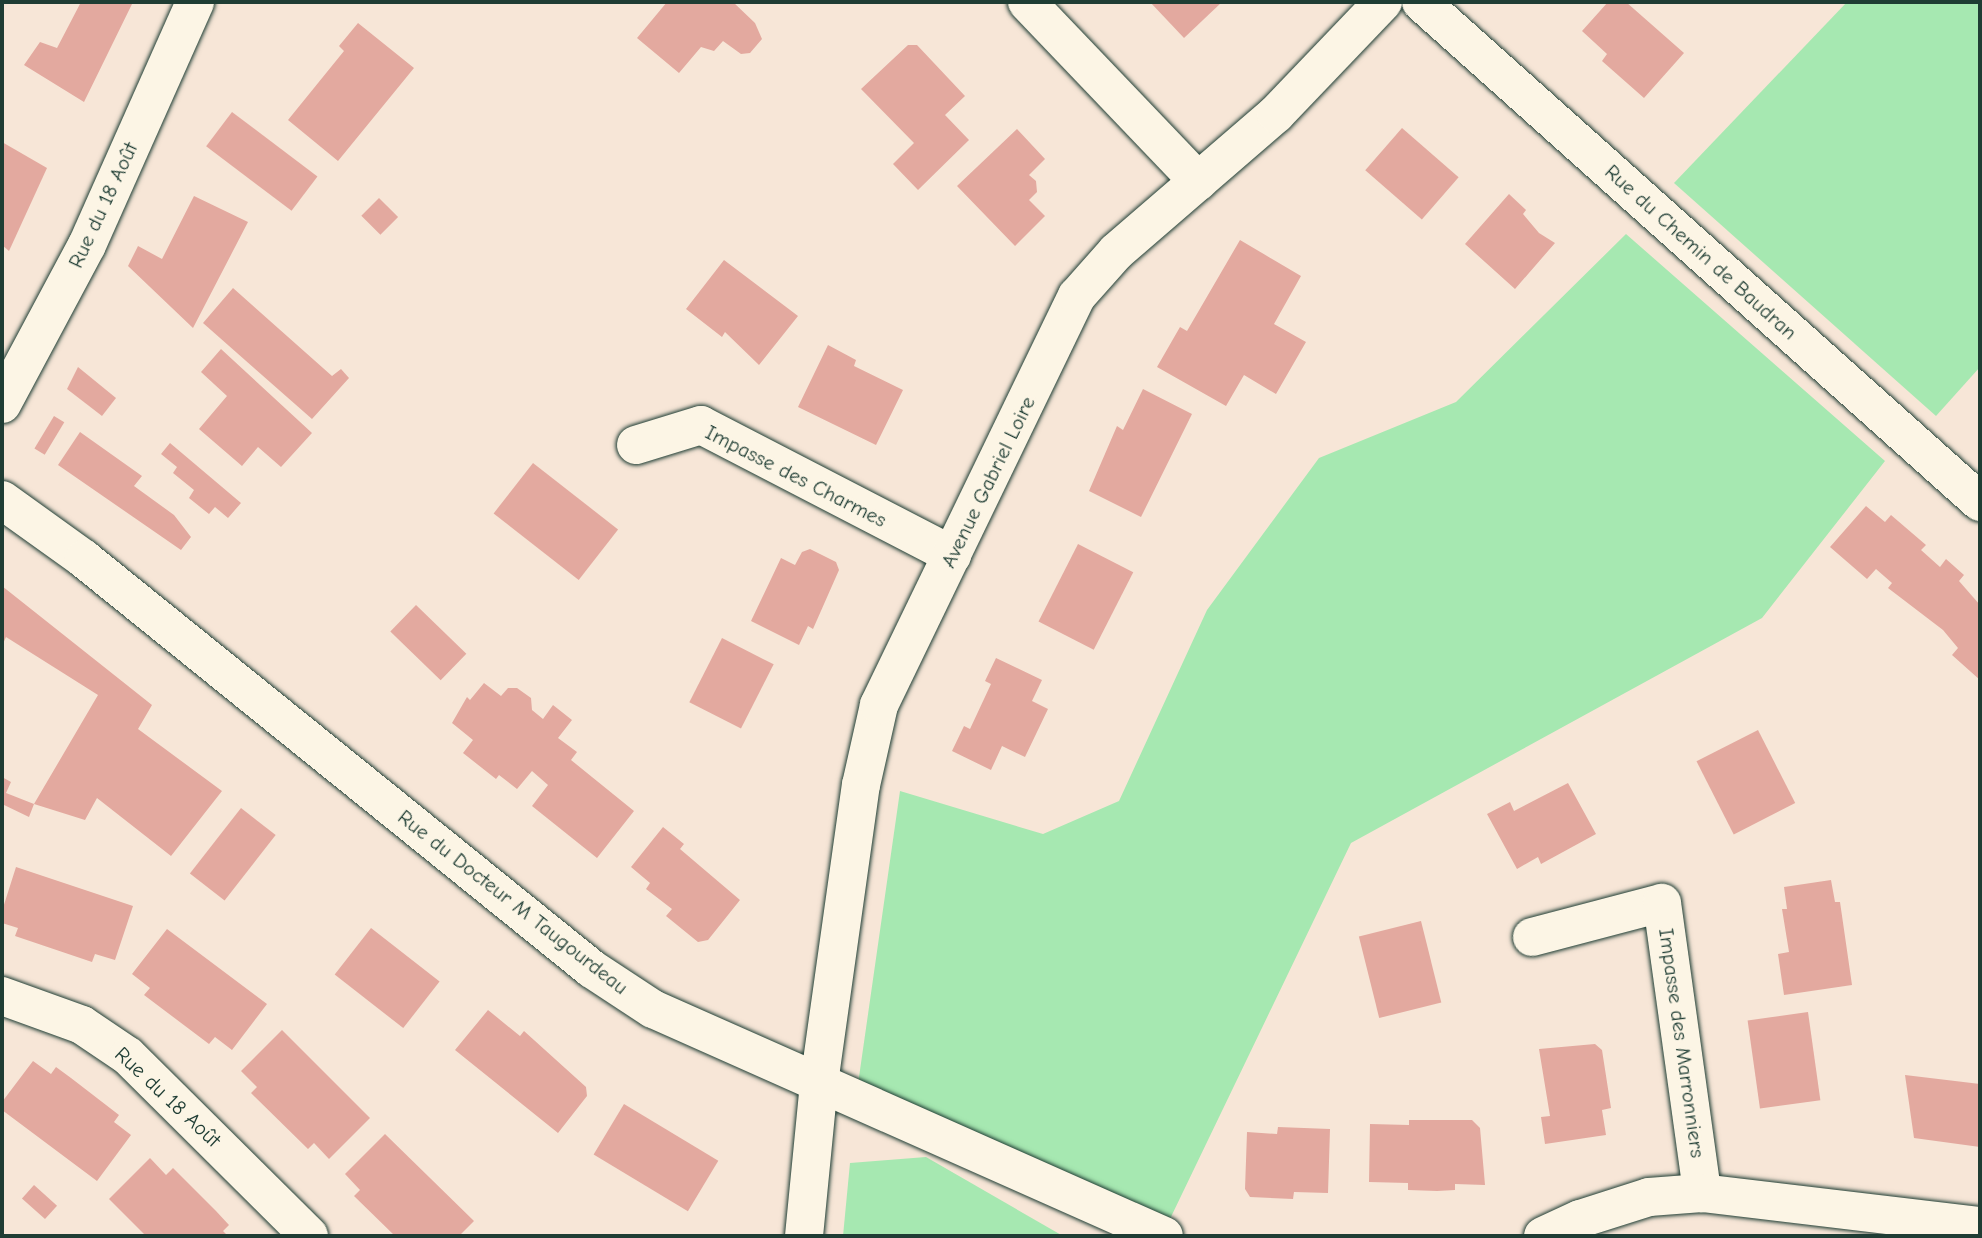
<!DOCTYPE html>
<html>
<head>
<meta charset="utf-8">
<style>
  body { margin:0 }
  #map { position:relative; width:1982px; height:1238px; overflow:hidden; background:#f7e6d7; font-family:"Comic Neue",sans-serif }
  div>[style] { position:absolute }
  .green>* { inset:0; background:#a6e8b1 }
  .building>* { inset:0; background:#e3a99f; transform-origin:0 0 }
  .roads { filter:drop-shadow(0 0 2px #1f3d34) drop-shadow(0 0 2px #1f3d34) }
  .minor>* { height:38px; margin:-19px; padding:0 19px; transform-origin:19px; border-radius:19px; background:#fcf5e5 }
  span { translate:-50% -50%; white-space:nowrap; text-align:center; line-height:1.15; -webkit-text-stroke:5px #fcf5e5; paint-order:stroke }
  .street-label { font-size:21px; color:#1f3d34 }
  .frame { position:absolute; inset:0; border:4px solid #1f3d34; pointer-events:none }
</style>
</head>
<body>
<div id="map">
  <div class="green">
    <div style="clip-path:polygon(1847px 2px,1980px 2px,1980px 367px,1936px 416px,1674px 183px)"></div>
    <div style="clip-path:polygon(1626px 234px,1885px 461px,1762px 618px,1351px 843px,1169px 1221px,858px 1084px,900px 791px,1043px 834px,1119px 801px,1207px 610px,1319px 458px,1456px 402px)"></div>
    <div style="clip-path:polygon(926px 1157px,1063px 1236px,843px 1236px,850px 1163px)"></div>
  </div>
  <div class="building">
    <div style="clip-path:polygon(81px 2px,133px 2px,84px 102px,24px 65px,40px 42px,57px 48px)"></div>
    <div style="clip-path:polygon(667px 2px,733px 2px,755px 23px,762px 39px,750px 53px,741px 54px,723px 41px,714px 51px,701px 47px,679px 73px,637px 38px)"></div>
    <div style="clip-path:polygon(1150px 2px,1222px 2px,1184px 38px)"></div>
    <div style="clip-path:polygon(1608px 2px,1626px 2px,1684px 53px,1644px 98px,1602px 61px,1607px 54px,1582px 31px)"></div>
    <div style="clip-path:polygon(358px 23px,414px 68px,338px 161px,288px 120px,344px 51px,339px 46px)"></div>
    <div style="clip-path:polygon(908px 45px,917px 45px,965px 96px,945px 115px,969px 140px,918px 190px,893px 164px,914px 143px,861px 89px)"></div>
    <div style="left:232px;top:112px;width:107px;height:43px;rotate:37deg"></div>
    <div style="left:1402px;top:128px;width:75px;height:56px;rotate:41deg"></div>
    <div style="clip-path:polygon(1017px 129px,1045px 159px,1029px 175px,1036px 181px,1037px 192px,1029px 200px,1045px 216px,1015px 246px,957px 186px)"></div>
    <div style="clip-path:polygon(2px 142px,47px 168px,9px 251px,2px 245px)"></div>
    <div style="clip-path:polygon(1509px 194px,1526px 210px,1523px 214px,1539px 233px,1555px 243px,1515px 289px,1465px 244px)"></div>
    <div style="clip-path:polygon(194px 196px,248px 222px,193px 328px,128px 266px,138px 246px,162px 259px)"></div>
    <div style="left:379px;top:198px;width:27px;height:25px;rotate:45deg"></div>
    <div style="clip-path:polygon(1240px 240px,1301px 276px,1274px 324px,1306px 342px,1276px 394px,1244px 375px,1226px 406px,1157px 367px,1180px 327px,1187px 331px)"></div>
    <div style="clip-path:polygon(724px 260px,798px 316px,759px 365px,725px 332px,722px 337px,686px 309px)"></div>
    <div style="clip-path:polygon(233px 288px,332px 376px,341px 369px,349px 378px,312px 419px,203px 323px)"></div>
    <div style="clip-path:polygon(828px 345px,856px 360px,854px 366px,903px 390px,876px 445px,798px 407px)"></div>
    <div style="clip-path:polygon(221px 349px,312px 433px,281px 467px,258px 447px,242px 466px,199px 429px,227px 396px,201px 372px)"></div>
    <div style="clip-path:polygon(78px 367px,116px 398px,102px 416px,67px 389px)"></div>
    <div style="clip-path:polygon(1143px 389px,1192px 414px,1141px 517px,1089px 491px,1117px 426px,1123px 430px)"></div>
    <div style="left:54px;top:416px;width:12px;height:38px;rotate:31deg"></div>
    <div style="clip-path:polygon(80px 432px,142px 476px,134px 486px,174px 515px,191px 537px,181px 550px,58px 465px)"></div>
    <div style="clip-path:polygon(170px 443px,241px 503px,228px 518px,215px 507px,209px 514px,189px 498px,194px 490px,173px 473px,177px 467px,161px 454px)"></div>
    <div style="left:533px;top:463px;width:108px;height:64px;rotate:38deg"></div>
    <div style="clip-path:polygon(1866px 506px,1885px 522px,1891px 515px,1926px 545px,1921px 550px,1940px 567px,1946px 559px,1964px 575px,1959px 581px,1980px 605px,1980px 680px,1952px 655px,1958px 648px,1943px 630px,1888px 588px,1892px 583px,1876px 569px,1867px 579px,1830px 547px)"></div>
    <div style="left:1078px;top:544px;width:62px;height:87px;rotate:27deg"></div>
    <div style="clip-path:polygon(810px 549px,836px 562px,839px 570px,813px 629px,808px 626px,799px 645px,751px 621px,781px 558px,795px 565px,802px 552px)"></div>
    <div style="clip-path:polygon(2px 586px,152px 705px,138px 729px,222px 791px,171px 856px,97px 798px,85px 820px,34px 804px,29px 817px,2px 804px,2px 777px,11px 782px,6px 793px,34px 804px,98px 695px,6px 637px,2px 646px)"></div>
    <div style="left:416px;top:605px;width:70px;height:37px;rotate:44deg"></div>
    <div style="left:722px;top:638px;width:58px;height:72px;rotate:27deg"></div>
    <div style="clip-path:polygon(996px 658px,1042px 680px,1032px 701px,1048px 709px,1025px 757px,1002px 746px,991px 770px,952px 751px,964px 726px,970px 729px,991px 684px,985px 681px)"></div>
    <div style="clip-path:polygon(484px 683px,501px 696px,508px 688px,517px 688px,531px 698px,532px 710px,543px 719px,553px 705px,572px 720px,558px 738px,577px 752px,571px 760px,634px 811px,597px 858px,532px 806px,548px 785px,532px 771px,517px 789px,499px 775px,496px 779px,463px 753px,473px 740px,452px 723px,467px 697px,470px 700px)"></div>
    <div style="left:1758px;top:730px;width:82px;height:69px;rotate:63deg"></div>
    <div style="clip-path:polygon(1568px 783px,1596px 834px,1541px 864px,1538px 857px,1517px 869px,1487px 814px,1510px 802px,1514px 811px)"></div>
    <div style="left:241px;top:808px;width:44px;height:83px;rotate:38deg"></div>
    <div style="clip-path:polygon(663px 827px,684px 844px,680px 849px,740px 900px,708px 940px,698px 942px,666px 916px,672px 909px,646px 889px,650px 883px,631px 867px)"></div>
    <div style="clip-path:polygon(16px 867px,133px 906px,115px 960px,95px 954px,92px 962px,15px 936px,18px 928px,2px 923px,2px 911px)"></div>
    <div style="clip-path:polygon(1831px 880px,1835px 902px,1840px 902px,1852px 985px,1784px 995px,1778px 954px,1789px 952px,1782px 909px,1787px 909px,1784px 887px)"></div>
    <div style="left:1421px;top:921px;width:84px;height:64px;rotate:76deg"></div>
    <div style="left:371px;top:928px;width:87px;height:59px;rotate:38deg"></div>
    <div style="clip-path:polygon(167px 929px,267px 1004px,232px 1050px,215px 1037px,209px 1044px,144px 995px,150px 988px,132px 974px)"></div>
    <div style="clip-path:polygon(488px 1010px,520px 1036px,524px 1031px,586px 1087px,587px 1096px,558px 1133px,455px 1050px)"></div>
    <div style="left:1808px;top:1012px;width:89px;height:61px;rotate:82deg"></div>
    <div style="clip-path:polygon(282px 1030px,370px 1118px,329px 1159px,314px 1143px,308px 1149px,251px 1093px,257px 1087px,241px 1071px)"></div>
    <div style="clip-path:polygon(1595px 1044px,1602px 1050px,1611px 1108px,1602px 1110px,1606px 1135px,1545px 1144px,1541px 1117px,1550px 1116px,1539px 1049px)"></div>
    <div style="clip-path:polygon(33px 1061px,51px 1074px,56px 1067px,71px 1078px,119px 1115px,114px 1122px,131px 1135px,97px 1181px,2px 1110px,2px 1102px)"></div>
    <div style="clip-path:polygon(1905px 1075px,1980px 1084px,1980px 1147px,1914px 1138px)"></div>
    <div style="left:624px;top:1104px;width:110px;height:59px;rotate:31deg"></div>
    <div style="clip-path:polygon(1409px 1120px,1472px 1120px,1480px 1128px,1485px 1185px,1455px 1184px,1455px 1190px,1437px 1191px,1408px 1190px,1408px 1183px,1369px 1182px,1370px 1124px,1409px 1125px)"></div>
    <div style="clip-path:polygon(1278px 1127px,1330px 1129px,1328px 1193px,1294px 1192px,1293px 1199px,1250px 1197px,1245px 1189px,1247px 1132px,1277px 1134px)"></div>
    <div style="clip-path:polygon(385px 1134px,474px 1221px,459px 1236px,395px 1236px,354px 1196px,360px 1190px,345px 1174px)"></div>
    <div style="clip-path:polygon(150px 1158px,166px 1175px,173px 1168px,216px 1211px,229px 1225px,223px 1231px,228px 1236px,146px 1236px,109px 1199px)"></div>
    <div style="left:34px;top:1185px;width:31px;height:18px;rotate:42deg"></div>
  </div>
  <div class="roads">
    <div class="minor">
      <div style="left:1027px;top:2px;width:248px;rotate:46.3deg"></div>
      <div style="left:1421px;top:2px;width:750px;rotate:41.81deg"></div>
      <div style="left:2px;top:404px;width:180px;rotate:-61.9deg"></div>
      <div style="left:87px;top:245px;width:266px;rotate:-66deg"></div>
      <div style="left:636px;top:445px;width:68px;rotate:-17.1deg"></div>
      <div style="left:701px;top:425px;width:283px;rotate:27.4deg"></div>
      <div style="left:2px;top:500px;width:101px;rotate:35.7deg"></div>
      <div style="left:84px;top:559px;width:653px;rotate:38.91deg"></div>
      <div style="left:592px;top:969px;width:73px;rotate:33.3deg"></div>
      <div style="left:653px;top:1009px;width:559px;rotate:23.95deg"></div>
      <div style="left:1532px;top:937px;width:134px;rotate:-14.7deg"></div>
      <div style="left:1662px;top:903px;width:293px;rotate:82.1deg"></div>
      <div style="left:2px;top:996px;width:85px;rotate:19.9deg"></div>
      <div style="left:82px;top:1025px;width:55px;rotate:34deg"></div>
      <div style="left:128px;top:1056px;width:255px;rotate:44.8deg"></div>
      <div style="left:804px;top:1236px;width:154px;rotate:-84.4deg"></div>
      <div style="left:819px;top:1083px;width:301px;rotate:-82deg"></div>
      <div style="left:861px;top:785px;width:82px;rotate:-77.3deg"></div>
      <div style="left:879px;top:705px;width:454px;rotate:-64.2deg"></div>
      <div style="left:1077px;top:296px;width:59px;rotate:-48.4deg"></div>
      <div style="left:1116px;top:252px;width:211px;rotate:-40.8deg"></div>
      <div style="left:1276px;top:114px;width:155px;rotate:-46.3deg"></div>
      <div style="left:1543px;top:1236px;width:41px;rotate:-24.7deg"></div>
      <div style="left:1580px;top:1219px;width:72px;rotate:-17.7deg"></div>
      <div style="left:1649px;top:1197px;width:53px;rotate:-4.3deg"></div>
      <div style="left:1702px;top:1193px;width:280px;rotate:6.8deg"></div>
    </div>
  </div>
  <div class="street-label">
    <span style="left:103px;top:205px;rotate:-65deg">Rue du 18 Août</span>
    <span style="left:1701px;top:252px;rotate:42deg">Rue du Chemin de Baudran</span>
    <span style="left:796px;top:476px;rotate:27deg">Impasse des Charmes</span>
    <span style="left:988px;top:482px;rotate:-64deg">Avenue Gabriel Loire</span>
    <span style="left:513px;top:902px;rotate:38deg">Rue du Docteur M Taugourdeau</span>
    <span style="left:1682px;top:1043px;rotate:82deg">Impasse des Marronniers</span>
    <span style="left:168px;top:1097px;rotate:43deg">Rue du 18 Août</span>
  </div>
  <div class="frame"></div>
</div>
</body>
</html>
